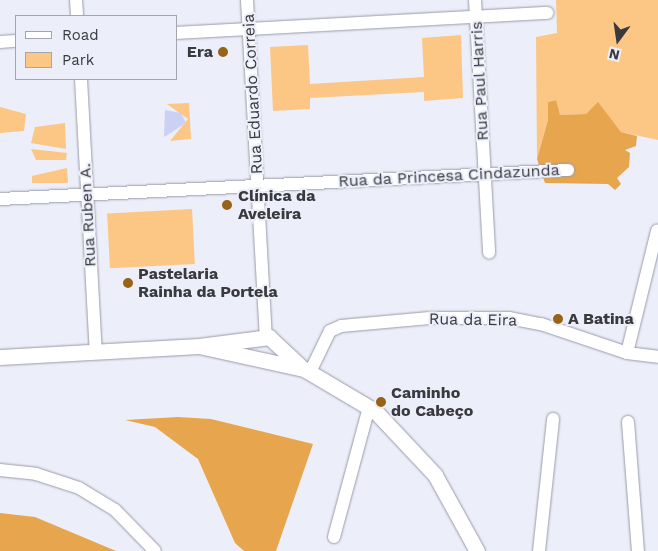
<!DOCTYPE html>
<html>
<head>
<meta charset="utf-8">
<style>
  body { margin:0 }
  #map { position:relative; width:658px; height:551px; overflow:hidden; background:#eceefa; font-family:"Work Sans",sans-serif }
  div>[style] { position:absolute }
  .green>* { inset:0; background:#fcc685; transform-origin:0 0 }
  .forest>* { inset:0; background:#e7a54d }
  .water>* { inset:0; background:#cbd0f5 }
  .roads { filter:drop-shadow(0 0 1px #999ba6) drop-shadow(0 0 1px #999ba6) }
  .minor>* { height:12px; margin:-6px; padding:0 6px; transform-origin:6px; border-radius:6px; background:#fff }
  .tertiary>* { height:15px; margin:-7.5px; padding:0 7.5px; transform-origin:7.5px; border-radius:7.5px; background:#fff }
  .dots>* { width:14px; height:14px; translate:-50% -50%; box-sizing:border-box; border:2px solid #eceefa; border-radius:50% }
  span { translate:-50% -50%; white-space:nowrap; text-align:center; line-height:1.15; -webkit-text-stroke:4px #eceefa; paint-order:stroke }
  .poi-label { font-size:16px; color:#39393e; font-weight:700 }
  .right { translate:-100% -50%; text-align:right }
  .left { translate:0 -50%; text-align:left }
  .street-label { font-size:16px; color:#39393e }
  .legend { position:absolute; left:15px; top:15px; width:162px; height:65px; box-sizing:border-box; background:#eceefa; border:1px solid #a4a6af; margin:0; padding:6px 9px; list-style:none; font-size:15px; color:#39393e }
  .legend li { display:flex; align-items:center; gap:10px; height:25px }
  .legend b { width:25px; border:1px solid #a4a6af }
  .north { position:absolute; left:593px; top:15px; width:50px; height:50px; -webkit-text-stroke:4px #eceefa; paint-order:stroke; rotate:194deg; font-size:14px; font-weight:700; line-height:20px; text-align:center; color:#39393e }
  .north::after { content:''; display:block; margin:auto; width:18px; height:22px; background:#39393e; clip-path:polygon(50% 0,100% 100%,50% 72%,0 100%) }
</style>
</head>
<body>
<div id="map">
  <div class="green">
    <div style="clip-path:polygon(556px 0,658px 0,658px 140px,621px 132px,598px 103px,586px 114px,560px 115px,555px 100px,548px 102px,548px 120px,537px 159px,536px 37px,557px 33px)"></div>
    <div style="clip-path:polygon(461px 35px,463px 98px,424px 101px,424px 92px,310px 98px,310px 109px,273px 111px,270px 47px,308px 45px,310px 84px,424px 77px,422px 38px)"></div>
    <div style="clip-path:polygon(189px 103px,191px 139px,170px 141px,188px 119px,167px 104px)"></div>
    <div style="clip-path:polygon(0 107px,26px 114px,24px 131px,0 133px)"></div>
    <div style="clip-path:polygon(65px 123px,66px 149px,31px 143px,35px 127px)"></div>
    <div style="clip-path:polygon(31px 149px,67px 153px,66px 160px,36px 160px)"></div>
    <div style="clip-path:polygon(67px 168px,68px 183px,32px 183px,32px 176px)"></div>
    <div style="left:192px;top:209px;width:55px;height:85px;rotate:87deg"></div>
  </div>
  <div class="forest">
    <div style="clip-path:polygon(556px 100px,560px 115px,586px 114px,598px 102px,621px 132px,637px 136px,636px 146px,625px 150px,630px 153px,629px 167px,617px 178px,621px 184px,615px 190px,608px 184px,545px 183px,537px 159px,548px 120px,548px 102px)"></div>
    <div style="clip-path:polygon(178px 417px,211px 419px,313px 444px,276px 551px,244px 551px,235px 543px,198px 459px,155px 427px,125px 420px)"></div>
    <div style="clip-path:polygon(0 513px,35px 517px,116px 551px,0 551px)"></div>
  </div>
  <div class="water">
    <div style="clip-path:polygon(165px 110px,181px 113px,186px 123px,164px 137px)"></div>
  </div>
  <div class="roads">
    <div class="minor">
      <div style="left:76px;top:0;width:16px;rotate:86deg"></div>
      <div style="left:247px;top:0;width:338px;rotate:86.8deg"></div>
      <div style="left:475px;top:0;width:253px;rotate:86.8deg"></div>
      <div style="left:176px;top:33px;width:372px;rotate:-3.1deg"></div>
      <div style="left:0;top:42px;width:16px;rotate:-4deg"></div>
      <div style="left:81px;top:79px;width:273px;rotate:86.9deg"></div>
      <div style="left:0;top:199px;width:569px;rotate:-2.92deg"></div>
      <div style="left:627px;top:353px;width:126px;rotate:-76.2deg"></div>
      <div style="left:310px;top:372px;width:46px;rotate:-64deg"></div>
      <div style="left:330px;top:331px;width:12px;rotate:-24deg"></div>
      <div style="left:341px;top:326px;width:89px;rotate:-5.1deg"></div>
      <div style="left:430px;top:318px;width:79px"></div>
      <div style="left:509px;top:318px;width:33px;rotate:11deg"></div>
      <div style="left:541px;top:324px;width:91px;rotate:18.6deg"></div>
      <div style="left:627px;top:353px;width:31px;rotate:7deg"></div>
      <div style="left:628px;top:422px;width:129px;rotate:85.6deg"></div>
      <div style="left:0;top:470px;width:36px;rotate:6deg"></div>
      <div style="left:36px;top:474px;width:45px;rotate:18deg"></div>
      <div style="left:79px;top:488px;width:42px;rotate:31.4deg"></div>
      <div style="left:115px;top:510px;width:57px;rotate:45.7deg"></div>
      <div style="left:334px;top:537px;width:135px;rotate:-74.9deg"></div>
      <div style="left:539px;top:551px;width:133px;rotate:-83.9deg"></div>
    </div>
    <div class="tertiary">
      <div style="left:199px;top:346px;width:107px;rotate:12.4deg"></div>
      <div style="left:304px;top:369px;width:82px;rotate:30.6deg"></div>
      <div style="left:375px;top:411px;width:88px;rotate:46.8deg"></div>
      <div style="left:435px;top:475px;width:87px;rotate:61.1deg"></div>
      <div style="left:0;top:357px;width:199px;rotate:-3.2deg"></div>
      <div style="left:199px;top:346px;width:71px;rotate:-7.3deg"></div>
      <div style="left:269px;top:337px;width:42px;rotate:43.1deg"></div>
    </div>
  </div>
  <div class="dots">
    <div style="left:223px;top:52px;background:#966317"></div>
    <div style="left:227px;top:205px;background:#966317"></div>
    <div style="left:128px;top:283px;background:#966317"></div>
    <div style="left:558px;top:319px;background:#966317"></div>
    <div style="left:381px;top:402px;background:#966317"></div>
  </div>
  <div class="poi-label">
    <span class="right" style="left:213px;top:52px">Era</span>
    <span class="left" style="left:238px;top:205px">Clínica da<br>Aveleira</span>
    <span class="left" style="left:138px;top:283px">Pastelaria<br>Rainha da Portela</span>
    <span class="left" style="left:568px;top:319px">A Batina</span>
    <span class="left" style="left:391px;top:402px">Caminho<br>do Cabeço</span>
  </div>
  <div class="street-label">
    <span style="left:480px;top:81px;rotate:-93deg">Rua Paul Harris</span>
    <span style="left:253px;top:94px;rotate:-93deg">Rua Eduardo Correia</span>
    <span style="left:449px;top:176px;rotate:-3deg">Rua da Princesa Cindazunda</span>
    <span style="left:88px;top:215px;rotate:-93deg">Rua Ruben A.</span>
    <span style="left:473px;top:320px;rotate:1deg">Rua da Eira</span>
  </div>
  <ul class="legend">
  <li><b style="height:6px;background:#fff"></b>Road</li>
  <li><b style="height:14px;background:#fcc685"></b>Park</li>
  </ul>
  <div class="north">N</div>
</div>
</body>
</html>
